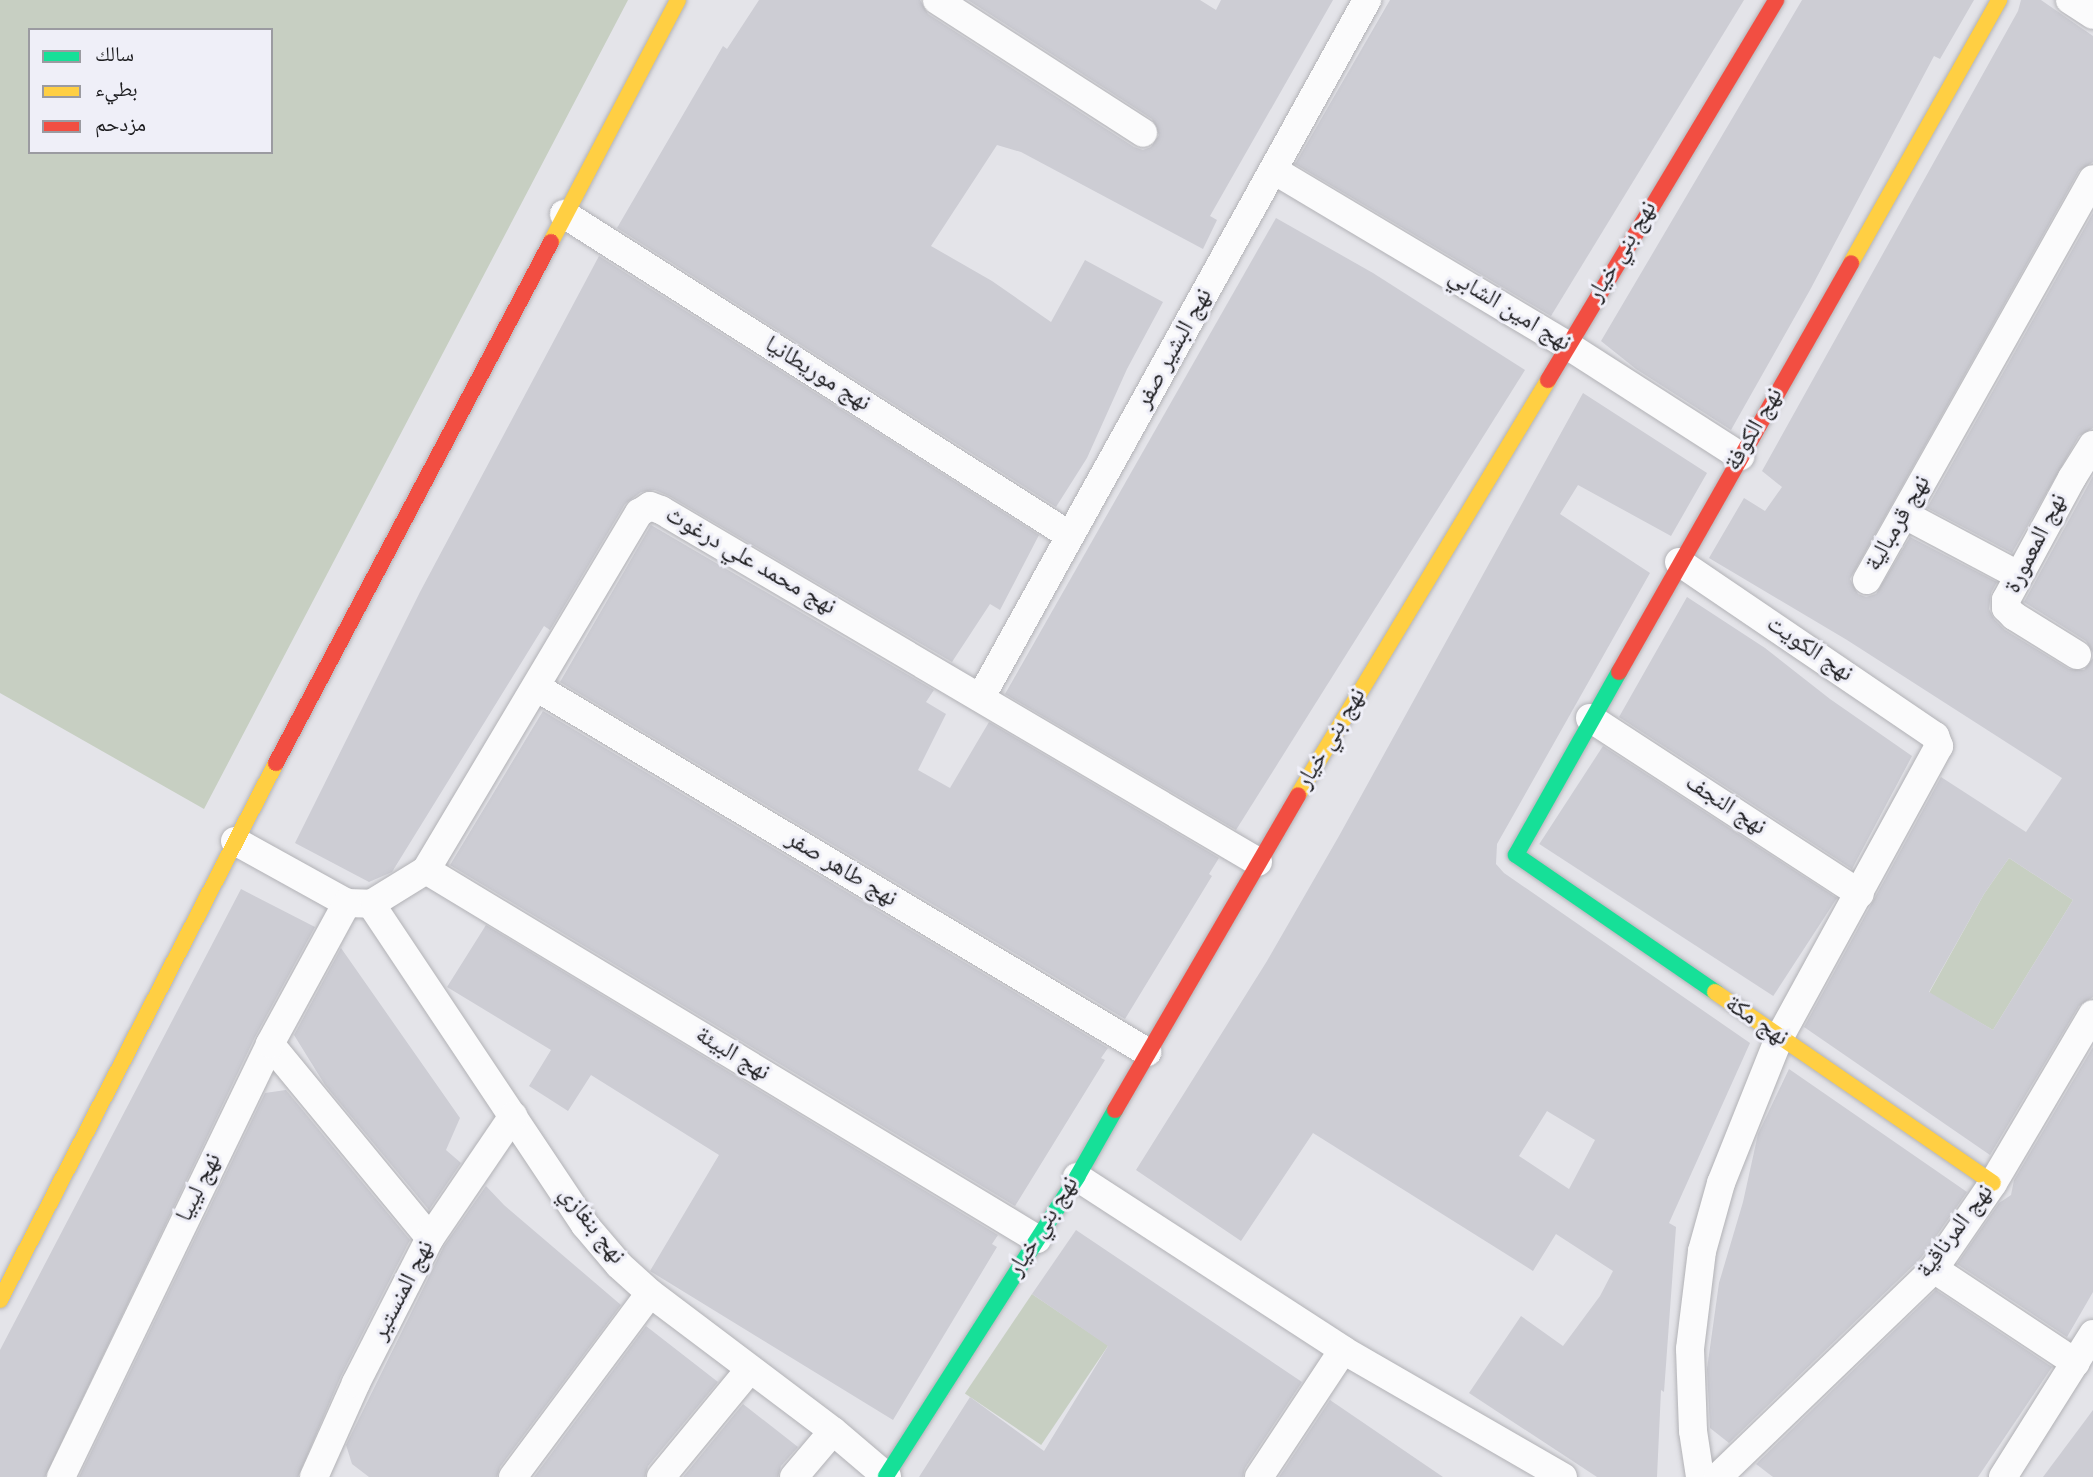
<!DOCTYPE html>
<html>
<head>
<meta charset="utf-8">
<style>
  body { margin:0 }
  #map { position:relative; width:2093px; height:1477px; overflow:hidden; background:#e4e4e9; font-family:Overpass,"Noto Naskh Arabic",sans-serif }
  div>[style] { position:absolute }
  .green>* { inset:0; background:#c7cfc2; transform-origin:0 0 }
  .building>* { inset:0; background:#cdcdd4; transform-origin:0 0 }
  .roads { filter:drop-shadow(0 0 2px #b2b2b6) drop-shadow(0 0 2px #b2b2b6) }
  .street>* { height:28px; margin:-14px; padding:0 14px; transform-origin:14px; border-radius:14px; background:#fbfbfc }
  .fast>* { height:16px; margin:-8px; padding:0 8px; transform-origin:8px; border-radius:8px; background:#16e098 }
  .slow>* { height:16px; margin:-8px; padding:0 8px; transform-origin:8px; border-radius:8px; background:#ffcf43 }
  .jam>* { height:16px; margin:-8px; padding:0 8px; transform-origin:8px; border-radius:8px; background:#f24e42 }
  span { translate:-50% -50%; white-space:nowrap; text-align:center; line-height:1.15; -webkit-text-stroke:6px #efeff8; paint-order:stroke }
  .street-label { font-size:24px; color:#1c1c1f }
  .legend { position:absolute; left:28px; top:28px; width:245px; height:126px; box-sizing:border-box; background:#efeff8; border:2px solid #9b9ba1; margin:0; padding:9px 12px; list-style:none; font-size:21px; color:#1c1c1f }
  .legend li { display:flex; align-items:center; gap:14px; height:35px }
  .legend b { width:35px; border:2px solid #9b9ba1 }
</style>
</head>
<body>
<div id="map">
  <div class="green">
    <div style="clip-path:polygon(evenodd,0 0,628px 0,204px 809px,0 693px,0 0,30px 30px,271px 30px,271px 152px,30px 152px,30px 30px)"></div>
    <div style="clip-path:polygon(2009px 858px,2073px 900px,1993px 1030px,1929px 993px,1984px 894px)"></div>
    <div style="left:1032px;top:1294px;width:92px;height:120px;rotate:34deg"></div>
  </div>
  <div class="building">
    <div style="clip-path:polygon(759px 0,920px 0,928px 14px,1134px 147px,1143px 150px,1151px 147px,1159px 135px,1152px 119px,968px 0,1200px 0,1216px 10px,1221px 0,1333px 0,1210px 216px,1217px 220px,1203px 249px,1021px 152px,997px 145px,931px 246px,992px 281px,1051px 322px,1085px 260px,1163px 302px,1127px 369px,1087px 458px,1056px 507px,617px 228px,723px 46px,727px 49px)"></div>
    <div style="clip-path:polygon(1390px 0,1744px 0,1551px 316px,1295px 164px)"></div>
    <div style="clip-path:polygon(1802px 0,1974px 0,1940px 59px,1934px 56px,1810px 290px,1731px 430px,1636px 369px,1601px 341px)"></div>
    <div style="clip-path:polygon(evenodd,2021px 0,2041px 0,2093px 36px,2093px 162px,2079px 171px,1850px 579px,1858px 594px,1866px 597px,1876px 594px,1910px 537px,1997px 582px,1991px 593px,1989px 609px,1994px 619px,2005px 630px,2069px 669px,2084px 670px,2093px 658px,2093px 997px,2079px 1006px,1990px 1155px,1804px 1027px,1941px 777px,2026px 832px,2062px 778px,1847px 640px,1709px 558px,1744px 498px,1765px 511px,1782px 487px,1762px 471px,2018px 11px,2021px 0,2009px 858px,2073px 900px,1993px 1030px,1929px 992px,1984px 894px,2009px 858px)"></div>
    <div style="clip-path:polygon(2093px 213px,2093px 428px,2079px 436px,2012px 553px,1927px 508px)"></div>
    <div style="clip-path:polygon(1276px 218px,1373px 273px,1525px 370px,1236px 830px,1005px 694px)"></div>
    <div style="clip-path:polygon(599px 256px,1039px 535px,1000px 610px,990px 604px,952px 662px,669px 496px,655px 490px,641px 492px,625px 504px,550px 630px,544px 626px,392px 872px,369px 882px,295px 843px,420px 592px)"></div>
    <div style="clip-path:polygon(evenodd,1583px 393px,1707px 473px,1671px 536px,1578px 485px,1560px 514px,1650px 573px,1497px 844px,1496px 864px,1504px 873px,1750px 1043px,1669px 1223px,1676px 1227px,1664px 1392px,1661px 1390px,1657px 1477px,1597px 1477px,1469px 1393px,1521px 1316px,1563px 1346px,1600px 1296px,1613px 1271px,1556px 1234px,1533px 1271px,1313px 1133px,1241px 1241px,1136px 1170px,1267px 961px,1339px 836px,1583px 393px,1547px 1111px,1595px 1140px,1569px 1189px,1519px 1156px,1547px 1111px)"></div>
    <div style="clip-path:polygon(2093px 476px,2093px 653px,2086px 641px,2024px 602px)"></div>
    <div style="clip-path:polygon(651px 525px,934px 690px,926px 702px,946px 714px,918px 770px,950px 788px,989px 722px,1219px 858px,1209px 874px,1212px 876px,1125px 1019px,560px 682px)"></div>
    <div style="clip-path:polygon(1687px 597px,1765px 648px,1830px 699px,1912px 756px,1852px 869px,1619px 717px)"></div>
    <div style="clip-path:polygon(543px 711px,1108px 1048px,1101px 1058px,1105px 1060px,1015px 1206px,450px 865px)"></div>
    <div style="left:1603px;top:746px;width:279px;height:117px;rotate:33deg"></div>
    <div style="clip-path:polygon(241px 889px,315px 927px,255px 1037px,45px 1477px,0 1477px,0 1350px)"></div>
    <div style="clip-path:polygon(486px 925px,998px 1235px,992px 1244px,997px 1247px,893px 1420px,650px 1271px,719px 1155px,591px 1075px,568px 1111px,529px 1086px,551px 1050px,447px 987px)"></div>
    <div style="clip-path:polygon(341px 948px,460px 1118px,446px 1150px,461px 1163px,429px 1210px,325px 1085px,294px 1035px)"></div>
    <div style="clip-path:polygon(2093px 1047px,2093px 1292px,2067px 1337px,1957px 1264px,1999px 1203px,2011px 1195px,2014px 1180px)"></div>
    <div style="clip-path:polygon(1789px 1069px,1967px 1192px,1921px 1258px,1729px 1443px,1710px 1428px,1707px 1369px,1719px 1283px,1743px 1202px,1758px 1134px)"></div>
    <div style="clip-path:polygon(286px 1090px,410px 1240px,341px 1376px,298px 1477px,79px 1477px,265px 1093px)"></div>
    <div style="clip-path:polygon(486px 1186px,504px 1205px,621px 1305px,500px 1467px,497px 1477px,369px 1477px,352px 1464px,346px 1445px,444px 1246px)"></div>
    <div style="clip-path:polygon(1076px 1230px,1302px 1382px,1245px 1468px,1243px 1477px,919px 1477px,970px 1397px,1044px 1451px,1108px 1346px,1032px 1294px)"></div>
    <div style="clip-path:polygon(1936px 1290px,2052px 1367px,1978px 1477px,1773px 1477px,1756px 1464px)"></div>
    <div style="clip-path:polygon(646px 1326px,718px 1382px,648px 1466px,645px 1477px,534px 1477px)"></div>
    <div style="clip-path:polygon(1330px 1400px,1443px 1477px,1279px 1477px)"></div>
    <div style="clip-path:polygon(743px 1404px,798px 1447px,781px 1466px,778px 1477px,683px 1477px)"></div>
    <div style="clip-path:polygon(2093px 1410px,2093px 1477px,2043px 1477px)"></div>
  </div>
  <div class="roads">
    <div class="street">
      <div style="left:937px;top:0;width:245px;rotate:32.8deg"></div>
      <div style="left:2070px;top:0;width:27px;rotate:33deg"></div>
      <div style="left:1275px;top:171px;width:340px;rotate:30.8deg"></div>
      <div style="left:1567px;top:345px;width:206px;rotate:32.7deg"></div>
      <div style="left:564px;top:214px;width:598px;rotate:32.44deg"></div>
      <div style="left:1905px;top:515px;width:128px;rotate:28deg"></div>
      <div style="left:1679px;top:562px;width:310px;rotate:34.2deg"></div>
      <div style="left:1935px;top:736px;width:11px;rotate:68deg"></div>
      <div style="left:1939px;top:746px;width:333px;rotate:118.7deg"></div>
      <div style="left:1779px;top:1038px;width:156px;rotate:111.8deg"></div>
      <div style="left:1721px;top:1183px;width:71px;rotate:105.6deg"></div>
      <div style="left:1702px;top:1251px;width:99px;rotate:97deg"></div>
      <div style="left:1690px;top:1349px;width:82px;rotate:87.9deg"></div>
      <div style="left:1693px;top:1431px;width:47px;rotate:81.3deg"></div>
      <div style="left:1867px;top:580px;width:460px;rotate:-60.6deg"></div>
      <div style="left:2077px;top:655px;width:74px;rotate:-148.2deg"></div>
      <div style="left:2014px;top:616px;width:11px;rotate:-135deg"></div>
      <div style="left:2006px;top:608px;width:8px;rotate:-90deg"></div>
      <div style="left:2006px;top:600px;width:139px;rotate:-61.6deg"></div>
      <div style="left:2072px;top:478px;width:39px;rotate:-58deg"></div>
      <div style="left:536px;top:687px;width:712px;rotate:30.85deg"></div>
      <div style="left:981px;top:697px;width:797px;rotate:-61.02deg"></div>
      <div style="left:1590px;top:718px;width:322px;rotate:33.1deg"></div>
      <div style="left:235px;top:841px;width:128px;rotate:29deg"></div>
      <div style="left:347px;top:903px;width:24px;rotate:2deg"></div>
      <div style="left:371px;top:904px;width:65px;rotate:-31.7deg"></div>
      <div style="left:426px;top:870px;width:416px;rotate:-59.2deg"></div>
      <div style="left:639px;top:513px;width:13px;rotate:-32deg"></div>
      <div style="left:650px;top:506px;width:12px;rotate:20deg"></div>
      <div style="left:661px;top:510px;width:693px;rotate:30.52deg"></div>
      <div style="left:426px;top:870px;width:714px;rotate:31.13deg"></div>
      <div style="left:371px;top:904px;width:386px;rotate:56.3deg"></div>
      <div style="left:585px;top:1225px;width:52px;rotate:49.6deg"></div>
      <div style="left:619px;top:1265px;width:42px;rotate:42.1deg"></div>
      <div style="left:650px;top:1293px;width:229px;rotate:37deg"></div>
      <div style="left:833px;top:1431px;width:71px;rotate:40.4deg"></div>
      <div style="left:270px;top:1044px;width:251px;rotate:50.5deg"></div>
      <div style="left:1077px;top:1177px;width:317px;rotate:33deg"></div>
      <div style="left:1343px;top:1350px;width:254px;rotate:30deg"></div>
      <div style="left:1934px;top:1269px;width:170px;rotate:33.5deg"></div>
      <div style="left:61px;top:1477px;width:481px;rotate:-64.2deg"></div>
      <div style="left:270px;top:1044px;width:161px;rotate:-61.4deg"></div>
      <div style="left:314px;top:1477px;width:103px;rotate:-65.9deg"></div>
      <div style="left:356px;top:1383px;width:163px;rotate:-63deg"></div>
      <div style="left:430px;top:1238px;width:148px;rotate:-55.8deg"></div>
      <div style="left:513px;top:1477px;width:229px;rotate:-53.3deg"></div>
      <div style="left:661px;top:1477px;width:140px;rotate:-50.5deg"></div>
      <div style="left:794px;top:1477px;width:60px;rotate:-49.7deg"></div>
      <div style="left:1259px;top:1477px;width:152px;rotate:-56.5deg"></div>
      <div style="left:1718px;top:1477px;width:300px;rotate:-43.9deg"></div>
      <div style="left:1934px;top:1269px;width:104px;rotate:-55.5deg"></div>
      <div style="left:1993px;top:1183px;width:196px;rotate:-59.4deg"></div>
      <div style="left:2003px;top:1477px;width:169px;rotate:-57.8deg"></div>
    </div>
    <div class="fast">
      <div style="left:1619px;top:672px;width:210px;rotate:119.4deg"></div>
      <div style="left:1516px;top:855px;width:242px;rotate:34.5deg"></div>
      <div style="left:886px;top:1476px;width:355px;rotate:-57.4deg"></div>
      <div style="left:1077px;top:1177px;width:77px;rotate:-60.4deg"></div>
    </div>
    <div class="slow">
      <div style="left:551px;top:242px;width:273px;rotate:-62.3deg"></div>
      <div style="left:1851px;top:263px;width:302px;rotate:-60.6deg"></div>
      <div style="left:1298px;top:795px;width:484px;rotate:-58.9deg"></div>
      <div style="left:1715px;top:992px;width:337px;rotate:34.5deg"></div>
      <div style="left:0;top:1300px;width:604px;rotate:-62.8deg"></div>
    </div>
    <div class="jam">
      <div style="left:1548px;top:380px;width:443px;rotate:-59deg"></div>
      <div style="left:1619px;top:672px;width:470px;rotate:-60.4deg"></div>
      <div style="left:276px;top:763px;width:589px;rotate:-62.17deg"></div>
      <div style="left:1115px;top:1110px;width:364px;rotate:-59.8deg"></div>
    </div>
  </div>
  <div class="street-label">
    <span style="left:1623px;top:252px;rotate:-59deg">نهج بني خيار</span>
    <span style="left:1509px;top:311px;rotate:31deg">نهج امين الشابي</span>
    <span style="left:1175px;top:349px;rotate:-61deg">نهج البشير صفر</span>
    <span style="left:817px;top:375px;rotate:32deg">نهج موريطانيا</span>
    <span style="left:1755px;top:430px;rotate:-60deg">نهج الكوفة</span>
    <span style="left:1899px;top:524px;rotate:-60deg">نهج قرمبالية</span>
    <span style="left:2037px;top:544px;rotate:-63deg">نهج المعمورة</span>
    <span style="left:750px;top:562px;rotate:30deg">نهج محمد علي درغوث</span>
    <span style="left:1809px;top:650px;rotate:34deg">نهج الكويت</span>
    <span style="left:1332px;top:739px;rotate:-59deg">نهج بني خيار</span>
    <span style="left:1725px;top:806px;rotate:33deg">نهج النجف</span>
    <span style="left:841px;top:870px;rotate:31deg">نهج طاهر صفر</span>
    <span style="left:1756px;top:1022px;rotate:34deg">نهج مكة</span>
    <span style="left:732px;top:1055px;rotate:31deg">نهج البيئة</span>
    <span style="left:200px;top:1188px;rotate:-64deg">نهج ليبيا</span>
    <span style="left:591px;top:1226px;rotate:52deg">نهج بنغازي</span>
    <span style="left:1044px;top:1227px;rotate:-58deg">نهج بني خيار</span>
    <span style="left:1956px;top:1232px;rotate:-53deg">نهج المرناقية</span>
    <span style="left:404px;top:1291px;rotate:-63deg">نهج المنستير</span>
  </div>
  <ul class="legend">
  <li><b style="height:9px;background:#16e098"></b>سالك</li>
  <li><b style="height:9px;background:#ffcf43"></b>بطيء</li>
  <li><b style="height:9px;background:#f24e42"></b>مزدحم</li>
  </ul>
</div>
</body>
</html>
